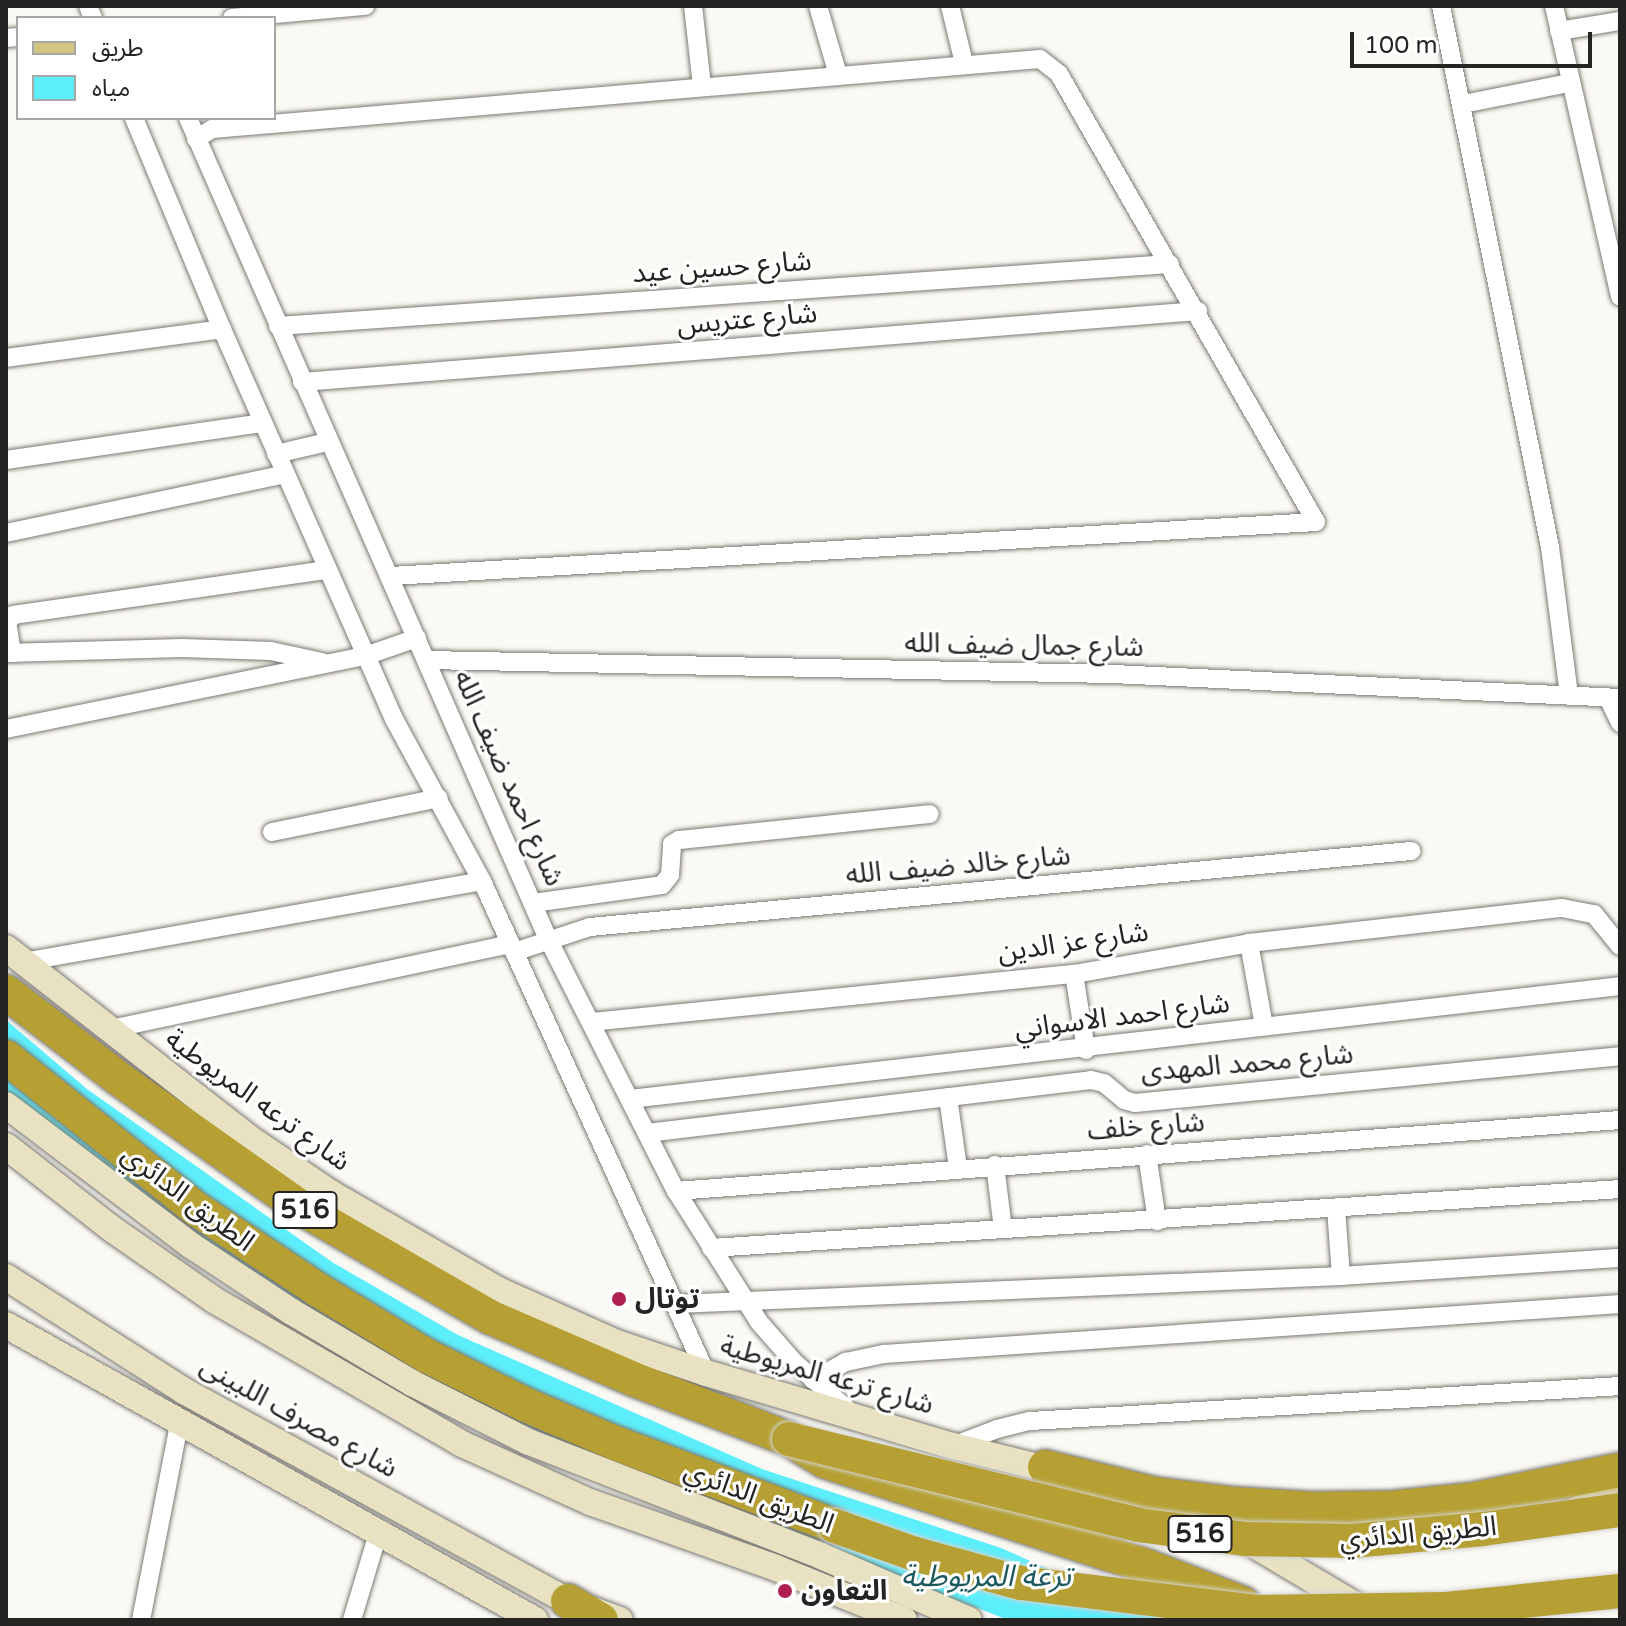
<!DOCTYPE html>
<html>
<head>
<meta charset="utf-8">
<style>
  body { margin:0 }
  #map { position:relative; width:1626px; height:1626px; overflow:hidden; background:#fbf9f3; font-family:"Varela Round","Noto Sans Arabic",sans-serif }
  div>[style] { position:absolute }
  .water>* { inset:0; background:#5deefc }
  .roads { filter:drop-shadow(0 0 2px #7b7974) drop-shadow(0 0 2px #7b7974) }
  .street>* { height:18px; margin:-9px; padding:0 9px; transform-origin:9px; border-radius:9px; background:#fff }
  .secondary>* { height:26px; margin:-13px; padding:0 13px; transform-origin:13px; border-radius:13px; background:#e9e2c2 }
  .primary>* { height:28px; margin:-14px; padding:0 14px; transform-origin:14px; border-radius:14px; background:#d3c685 }
  .highway>* { height:34px; margin:-17px; padding:0 17px; transform-origin:17px; border-radius:17px; background:#b6a033 }
  .bridges { filter:drop-shadow(0 0 2px #d3d3d3) drop-shadow(0 0 2px #d3d3d3) }
  .highway-bridge>* { height:34px; margin:-17px; padding:0 17px; transform-origin:17px; border-radius:17px; background:#b6a033 }
  .dots>* { width:22px; height:22px; translate:-50% -50%; box-sizing:border-box; border:4px solid #fff; border-radius:50% }
  span { translate:-50% -50%; white-space:nowrap; text-align:center; line-height:1.15; -webkit-text-stroke:6px #fff; paint-order:stroke }
  .shield-label span { padding:2px 6px; background:#fff; border:2px solid; border-radius:6px; -webkit-text-stroke-width:0 }
  .shield-label { font-size:26px; color:#252422; font-weight:700 }
  .street-label { font-size:28px; color:#252422 }
  .poi-label { font-size:28px; color:#252422; font-weight:700 }
  .left { translate:0 -50%; text-align:left }
  .water-label { font-size:30px; color:#1c595e; font-style:italic }
  .frame { position:absolute; inset:0; border:8px solid #252422; pointer-events:none }
  .legend { position:absolute; left:16px; top:16px; width:260px; height:104px; box-sizing:border-box; background:#fff; border:2px solid #a8a7a7; margin:0; padding:10px 14px; list-style:none; font-size:24px; color:#252422 }
  .legend li { display:flex; align-items:center; gap:16px; height:40px }
  .legend b { width:40px; border:2px solid #a8a7a7 }
  .scale { position:absolute; left:1350px; top:32px; width:242px; height:36px; box-sizing:border-box; border:4px solid #252422; border-top:0; padding-left:10px; font-size:24px; line-height:28px; white-space:nowrap; color:#252422; -webkit-text-stroke:6px #fff; paint-order:stroke }
</style>
</head>
<body>
<div id="map">
  <div class="water">
    <div style="clip-path:polygon(6px 1020px,87px 1089px,332px 1262px,458px 1335px,762px 1469px,1001px 1548px,1164px 1620px,1008px 1620px,504px 1423px,199px 1243px,6px 1094px)"></div>
  </div>
  <div class="roads">
    <div class="street">
      <div style="left:88px;top:6px;width:13px;rotate:67deg"></div>
      <div style="left:693px;top:6px;width:81px;rotate:83.6deg"></div>
      <div style="left:818px;top:6px;width:72px;rotate:73.8deg"></div>
      <div style="left:950px;top:6px;width:59px;rotate:76.2deg"></div>
      <div style="left:1441px;top:6px;width:552px;rotate:78.61deg"></div>
      <div style="left:1550px;top:547px;width:150px;rotate:82.7deg"></div>
      <div style="left:1554px;top:6px;width:298px;rotate:77.2deg"></div>
      <div style="left:232px;top:18px;width:134px;rotate:-5.2deg"></div>
      <div style="left:1559px;top:31px;width:62px;rotate:-9.3deg"></div>
      <div style="left:6px;top:38px;width:12px;rotate:-5deg"></div>
      <div style="left:1463px;top:104px;width:108px;rotate:-11.2deg"></div>
      <div style="left:134px;top:118px;width:229px;rotate:67.4deg"></div>
      <div style="left:222px;top:329px;width:426px;rotate:66.2deg"></div>
      <div style="left:394px;top:719px;width:184px;rotate:61.5deg"></div>
      <div style="left:482px;top:881px;width:541px;rotate:65.52deg"></div>
      <div style="left:188px;top:118px;width:896px;rotate:66.32deg"></div>
      <div style="left:548px;top:939px;width:283px;rotate:63.1deg"></div>
      <div style="left:676px;top:1191px;width:155px;rotate:57.6deg"></div>
      <div style="left:759px;top:1322px;width:53px;rotate:48.8deg"></div>
      <div style="left:794px;top:1362px;width:74px;rotate:41.7deg"></div>
      <div style="left:196px;top:139px;width:19px;rotate:-32deg"></div>
      <div style="left:212px;top:129px;width:831px;rotate:-4.83deg"></div>
      <div style="left:1040px;top:59px;width:24px;rotate:38deg"></div>
      <div style="left:1059px;top:74px;width:516px;rotate:60.16deg"></div>
      <div style="left:1316px;top:522px;width:927px;rotate:176.66deg"></div>
      <div style="left:278px;top:326px;width:894px;rotate:-3.98deg"></div>
      <div style="left:6px;top:358px;width:218px;rotate:-7.6deg"></div>
      <div style="left:302px;top:382px;width:899px;rotate:-4.53deg"></div>
      <div style="left:276px;top:454px;width:52px;rotate:-13.2deg"></div>
      <div style="left:6px;top:460px;width:260px;rotate:-8.2deg"></div>
      <div style="left:6px;top:533px;width:285px;rotate:-11.9deg"></div>
      <div style="left:6px;top:653px;width:176px;rotate:-1.6deg"></div>
      <div style="left:182px;top:648px;width:89px;rotate:1.9deg"></div>
      <div style="left:271px;top:651px;width:52px;rotate:12.2deg"></div>
      <div style="left:12px;top:653px;width:30px;rotate:-99deg"></div>
      <div style="left:7px;top:623px;width:10px;rotate:-53deg"></div>
      <div style="left:13px;top:615px;width:317px;rotate:-8.2deg"></div>
      <div style="left:426px;top:660px;width:687px;rotate:1.17deg"></div>
      <div style="left:1113px;top:674px;width:508px;rotate:2.71deg"></div>
      <div style="left:1608px;top:698px;width:28px;rotate:64deg"></div>
      <div style="left:6px;top:729px;width:366px;rotate:-11.5deg"></div>
      <div style="left:365px;top:656px;width:55px;rotate:-19.1deg"></div>
      <div style="left:272px;top:832px;width:170px;rotate:-11.5deg"></div>
      <div style="left:533px;top:903px;width:130px;rotate:-7.9deg"></div>
      <div style="left:662px;top:885px;width:13px;rotate:-51deg"></div>
      <div style="left:670px;top:875px;width:31px;rotate:-86deg"></div>
      <div style="left:672px;top:844px;width:8px;rotate:-30deg"></div>
      <div style="left:679px;top:840px;width:252px;rotate:-5.9deg"></div>
      <div style="left:1249px;top:943px;width:84px;rotate:79.8deg"></div>
      <div style="left:514px;top:952px;width:80px;rotate:-18.2deg"></div>
      <div style="left:590px;top:927px;width:825px;rotate:-5.29deg"></div>
      <div style="left:23px;top:962px;width:466px;rotate:-10deg"></div>
      <div style="left:1074px;top:974px;width:77px;rotate:81deg"></div>
      <div style="left:591px;top:1022px;width:485px;rotate:-5.7deg"></div>
      <div style="left:1074px;top:974px;width:178px;rotate:-10deg"></div>
      <div style="left:1249px;top:943px;width:315px;rotate:-6.4deg"></div>
      <div style="left:1562px;top:908px;width:33px;rotate:11deg"></div>
      <div style="left:1594px;top:914px;width:41px;rotate:50.9deg"></div>
      <div style="left:106px;top:1030px;width:413px;rotate:-12deg"></div>
      <div style="left:948px;top:1097px;width:72px;rotate:82deg"></div>
      <div style="left:630px;top:1099px;width:996px;rotate:-6.51deg"></div>
      <div style="left:647px;top:1133px;width:447px;rotate:-6.8deg"></div>
      <div style="left:1091px;top:1080px;width:13px;rotate:13deg"></div>
      <div style="left:1104px;top:1083px;width:26px;rotate:40deg"></div>
      <div style="left:1124px;top:1100px;width:11px;rotate:15deg"></div>
      <div style="left:1135px;top:1103px;width:487px;rotate:-5.5deg"></div>
      <div style="left:1147px;top:1154px;width:68px;rotate:81.5deg"></div>
      <div style="left:995px;top:1165px;width:64px;rotate:82.9deg"></div>
      <div style="left:676px;top:1191px;width:947px;rotate:-4.3deg"></div>
      <div style="left:1336px;top:1208px;width:68px;rotate:85.8deg"></div>
      <div style="left:711px;top:1248px;width:911px;rotate:-3.71deg"></div>
      <div style="left:676px;top:1304px;width:666px;rotate:-2.41deg"></div>
      <div style="left:1341px;top:1276px;width:280px;rotate:-3.7deg"></div>
      <div style="left:813px;top:1380px;width:38px;rotate:-29deg"></div>
      <div style="left:846px;top:1362px;width:39px;rotate:-12deg"></div>
      <div style="left:884px;top:1354px;width:738px;rotate:-3.89deg"></div>
      <div style="left:953px;top:1446px;width:47px;rotate:-21.1deg"></div>
      <div style="left:997px;top:1429px;width:34px;rotate:-14deg"></div>
      <div style="left:1030px;top:1421px;width:591px;rotate:-3.39deg"></div>
      <div style="left:141px;top:1620px;width:204px;rotate:-79deg"></div>
      <div style="left:352px;top:1620px;width:94px;rotate:-73.3deg"></div>
    </div>
    <div class="secondary">
      <div style="left:6px;top:948px;width:308px;rotate:38deg"></div>
      <div style="left:249px;top:1138px;width:100px;rotate:34deg"></div>
      <div style="left:332px;top:1194px;width:194px;rotate:30deg"></div>
      <div style="left:500px;top:1291px;width:128px;rotate:24deg"></div>
      <div style="left:617px;top:1343px;width:94px;rotate:18.6deg"></div>
      <div style="left:706px;top:1373px;width:258px;rotate:16.5deg"></div>
      <div style="left:953px;top:1446px;width:113px;rotate:13.8deg"></div>
      <div style="left:6px;top:1105px;width:233px;rotate:37.2deg"></div>
      <div style="left:192px;top:1246px;width:120px;rotate:33.4deg"></div>
      <div style="left:292px;top:1312px;width:139px;rotate:30.6deg"></div>
      <div style="left:412px;top:1383px;width:131px;rotate:26.8deg"></div>
      <div style="left:529px;top:1442px;width:313px;rotate:21.3deg"></div>
      <div style="left:821px;top:1556px;width:161px;rotate:23.4deg"></div>
      <div style="left:6px;top:1146px;width:135px;rotate:38.1deg"></div>
      <div style="left:112px;top:1229px;width:124px;rotate:34.8deg"></div>
      <div style="left:214px;top:1300px;width:287px;rotate:30.1deg"></div>
      <div style="left:462px;top:1444px;width:141px;rotate:24.4deg"></div>
      <div style="left:590px;top:1502px;width:197px;rotate:19.5deg"></div>
      <div style="left:776px;top:1568px;width:138px;rotate:22.1deg"></div>
      <div style="left:6px;top:1277px;width:211px;rotate:32.6deg"></div>
      <div style="left:184px;top:1391px;width:438px;rotate:28.7deg"></div>
      <div style="left:568px;top:1601px;width:55px;rotate:20.1deg"></div>
      <div style="left:6px;top:1325px;width:606px;rotate:29.15deg"></div>
      <div style="left:1246px;top:1540px;width:141px;rotate:30.8deg"></div>
    </div>
    <div class="primary">
      <div style="left:1569px;top:1515px;width:59px;rotate:-29.6deg"></div>
    </div>
    <div class="highway">
      <div style="left:6px;top:992px;width:141px;rotate:37.5deg"></div>
      <div style="left:118px;top:1078px;width:227px;rotate:35.3deg"></div>
      <div style="left:303px;top:1209px;width:216px;rotate:30deg"></div>
      <div style="left:490px;top:1317px;width:156px;rotate:23.4deg"></div>
      <div style="left:633px;top:1379px;width:167px;rotate:21deg"></div>
      <div style="left:789px;top:1439px;width:42px;rotate:31.4deg"></div>
      <div style="left:825px;top:1461px;width:332px;rotate:18.1deg"></div>
      <div style="left:1141px;top:1564px;width:110px;rotate:21.2deg"></div>
      <div style="left:6px;top:1057px;width:246px;rotate:38.6deg"></div>
      <div style="left:198px;top:1210px;width:146px;rotate:33.6deg"></div>
      <div style="left:320px;top:1291px;width:125px;rotate:31.3deg"></div>
      <div style="left:427px;top:1356px;width:108px;rotate:26.3deg"></div>
      <div style="left:524px;top:1404px;width:102px;rotate:23.1deg"></div>
      <div style="left:618px;top:1444px;width:232px;rotate:20.7deg"></div>
      <div style="left:1045px;top:1467px;width:112px;rotate:13.9deg"></div>
      <div style="left:1154px;top:1494px;width:80px;rotate:7.2deg"></div>
      <div style="left:1233px;top:1504px;width:79px;rotate:3.6deg"></div>
      <div style="left:1312px;top:1509px;width:80px;rotate:-0.7deg"></div>
      <div style="left:1392px;top:1508px;width:79px;rotate:-5.8deg"></div>
      <div style="left:1471px;top:1500px;width:152px;rotate:-11.4deg"></div>
      <div style="left:568px;top:1601px;width:38px;rotate:30deg"></div>
    </div>
  </div>
  <div class="bridges">
    <div class="highway-bridge">
      <div style="left:789px;top:1439px;width:359px;rotate:13.8deg"></div>
      <div style="left:1138px;top:1525px;width:109px;rotate:7.4deg"></div>
      <div style="left:1246px;top:1539px;width:106px;rotate:1.1deg"></div>
      <div style="left:1352px;top:1541px;width:132px;rotate:-5.2deg"></div>
      <div style="left:1483px;top:1529px;width:138px;rotate:-7.9deg"></div>
      <div style="left:835px;top:1526px;width:85px;rotate:19.3deg"></div>
      <div style="left:915px;top:1554px;width:110px;rotate:15.3deg"></div>
      <div style="left:1021px;top:1583px;width:238px;rotate:7deg"></div>
      <div style="left:1257px;top:1612px;width:189px;rotate:-0.9deg"></div>
      <div style="left:1446px;top:1609px;width:175px;rotate:-5.9deg"></div>
    </div>
  </div>
  <div class="dots">
    <div style="left:619px;top:1299px;background:#af1f50"></div>
    <div style="left:785px;top:1591px;background:#af1f50"></div>
  </div>
  <div class="shield-label">
    <span style="left:305px;top:1210px">516</span>
    <span style="left:1200px;top:1534px">516</span>
  </div>
  <div class="street-label">
    <span style="left:722px;top:267px;rotate:-4deg">شارع حسين عيد</span>
    <span style="left:747px;top:319px;rotate:-5deg">شارع عتريس</span>
    <span style="left:1024px;top:645px;rotate:1deg">شارع جمال ضيف الله</span>
    <span style="left:509px;top:778px;rotate:66deg">شارع احمد ضيف الله</span>
    <span style="left:958px;top:865px;rotate:-5deg">شارع خالد ضيف الله</span>
    <span style="left:1073px;top:942px;rotate:-8deg">شارع عز الدين</span>
    <span style="left:1122px;top:1016px;rotate:-7deg">شارع احمد الاسواني</span>
    <span style="left:1247px;top:1063px;rotate:-5deg">شارع محمد المهدى</span>
    <span style="left:258px;top:1100px;rotate:36deg">شارع ترعه المريوطية</span>
    <span style="left:1146px;top:1126px;rotate:-4deg">شارع خلف</span>
    <span style="left:188px;top:1198px;rotate:37deg">الطريق الدائري</span>
    <span style="left:827px;top:1375px;rotate:16deg">شارع ترعه المريوطية</span>
    <span style="left:299px;top:1417px;rotate:29deg">شارع مصرف اللبينى</span>
    <span style="left:759px;top:1497px;rotate:21deg">الطريق الدائري</span>
    <span style="left:1418px;top:1533px;rotate:-5deg">الطريق الدائري</span>
  </div>
  <div class="poi-label">
    <span class="left" style="left:635px;top:1299px">توتال</span>
    <span class="left" style="left:801px;top:1591px">التعاون</span>
  </div>
  <div class="water-label">
    <span style="left:986px;top:1577px">ترعة المريوطية</span>
  </div>
  <div class="frame"></div>
  <ul class="legend">
  <li><b style="height:10px;background:#d3c685"></b>طريق</li>
  <li><b style="height:22px;background:#5deefc"></b>مياه</li>
  </ul>
  <div class="scale">100 m</div>
</div>
</body>
</html>
